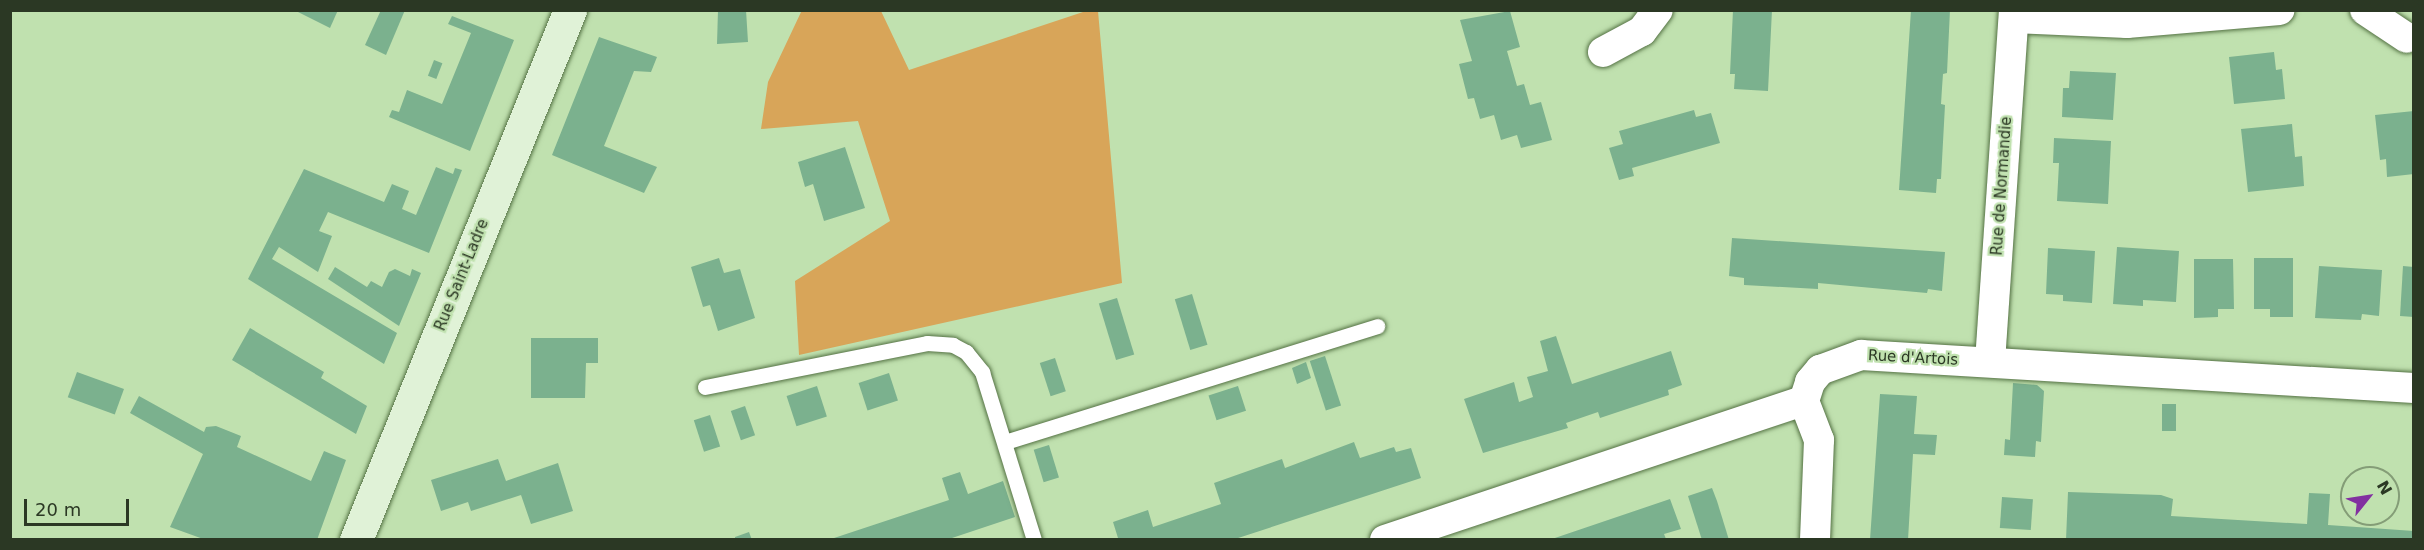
<!DOCTYPE html>
<html>
<head>
<meta charset="utf-8">
<style>
  body { margin:0 }
  #map { position:relative; width:2424px; height:550px; overflow:hidden; background:#c0e1af; font-family:"DejaVu Sans",sans-serif }
  div>[style] { position:absolute }
  .green>* { inset:0; background:#d8a559 }
  .building>* { inset:0; background:#7bb18e; transform-origin:0 0 }
  .roads { filter:drop-shadow(0 0 2px #547244) drop-shadow(0 0 2px #547244) }
  .lane>* { height:15px; margin:-7.5px; padding:0 7.5px; transform-origin:7.5px; border-radius:7.5px; background:#fff }
  .street>* { height:30px; margin:-15px; padding:0 15px; transform-origin:15px; border-radius:15px; background:#fff }
  .secondary>* { height:33px; margin:-16.5px; padding:0 16.5px; transform-origin:16.5px; border-radius:16.5px; background:#e0f2d7 }
  span { translate:-50% -50%; white-space:nowrap; text-align:center; line-height:1.15; -webkit-text-stroke:4.5px #c0e1af; paint-order:stroke }
  .street-label { font-size:15px; color:#2b3824 }
  .frame { position:absolute; inset:0; border:12px solid #2b3824; pointer-events:none }
  .north { position:absolute; left:2340px; top:466px; width:60px; height:60px; box-sizing:border-box; background:#c0e1af; border:2px solid #849d77; border-radius:50%; rotate:60deg; font-size:16px; font-weight:700; line-height:24px; text-align:center; color:#2b3824 }
  .north::after { content:''; display:block; margin:auto; width:21px; height:27px; background:#8230a0; clip-path:polygon(50% 0,100% 100%,50% 72%,0 100%) }
  .scale { position:absolute; left:24px; top:499px; width:105px; height:27px; box-sizing:border-box; border:3px solid #2b3824; border-top:0; padding-left:8px; font-size:18px; line-height:21px; white-space:nowrap; color:#2b3824; -webkit-text-stroke:4px #c0e1af; paint-order:stroke }
</style>
</head>
<body>
<div id="map">
  <div class="green">
    <div style="clip-path:polygon(802px 10px,881px 11px,909px 70px,1086px 11px,1098px 11px,1122px 283px,799px 355px,795px 281px,890px 221px,858px 121px,761px 129px,768px 82px)"></div>
  </div>
  <div class="building">
    <div style="clip-path:polygon(294px 10px,338px 10px,330px 28px)"></div>
    <div style="clip-path:polygon(381px 10px,405px 10px,386px 55px,365px 45px)"></div>
    <div style="clip-path:polygon(718px 10px,746px 10px,748px 42px,717px 44px)"></div>
    <div style="clip-path:polygon(1733px 10px,1772px 10px,1768px 91px,1734px 89px,1735px 74px,1730px 74px)"></div>
    <div style="clip-path:polygon(1911px 10px,1950px 10px,1947px 73px,1943px 74px,1942px 88px,1941px 104px,1945px 105px,1941px 179px,1937px 179px,1936px 193px,1899px 190px)"></div>
    <div style="clip-path:polygon(1510px 11px,1520px 47px,1507px 51px,1517px 86px,1524px 84px,1530px 105px,1541px 102px,1552px 140px,1521px 148px,1517px 135px,1501px 140px,1494px 115px,1480px 119px,1474px 98px,1468px 99px,1459px 64px,1472px 61px,1460px 20px)"></div>
    <div style="clip-path:polygon(452px 16px,514px 40px,470px 151px,389px 117px,392px 110px,399px 112px,407px 90px,442px 104px,471px 33px,448px 24px)"></div>
    <div style="clip-path:polygon(599px 37px,657px 57px,651px 72px,634px 71px,604px 146px,657px 167px,644px 193px,552px 155px)"></div>
    <div style="clip-path:polygon(2274px 52px,2276px 70px,2282px 69px,2285px 99px,2234px 104px,2229px 57px)"></div>
    <div style="left:434px;top:60px;width:9px;height:17px;rotate:21deg"></div>
    <div style="clip-path:polygon(2070px 71px,2116px 73px,2113px 120px,2062px 117px,2063px 88px,2069px 88px)"></div>
    <div style="clip-path:polygon(1694px 110px,1696px 117px,1711px 113px,1720px 143px,1632px 168px,1634px 176px,1619px 180px,1609px 148px,1623px 144px,1619px 131px)"></div>
    <div style="clip-path:polygon(2414px 111px,2414px 174px,2387px 177px,2386px 159px,2380px 160px,2375px 115px)"></div>
    <div style="clip-path:polygon(2292px 124px,2295px 157px,2302px 156px,2304px 186px,2248px 192px,2241px 129px)"></div>
    <div style="clip-path:polygon(2054px 138px,2111px 141px,2108px 204px,2057px 201px,2059px 163px,2053px 163px)"></div>
    <div style="clip-path:polygon(845px 147px,865px 208px,824px 221px,813px 184px,805px 187px,798px 162px)"></div>
    <div style="clip-path:polygon(436px 167px,453px 174px,455px 168px,462px 170px,429px 253px,328px 212px,319px 231px,332px 236px,318px 272px,279px 247px,272px 259px,397px 333px,384px 364px,248px 279px,304px 169px,384px 202px,392px 184px,409px 191px,402px 209px,416px 215px)"></div>
    <div style="clip-path:polygon(1732px 238px,1945px 252px,1942px 291px,1928px 289px,1927px 293px,1818px 283px,1818px 289px,1744px 285px,1744px 278px,1729px 276px)"></div>
    <div style="clip-path:polygon(2117px 247px,2179px 251px,2176px 302px,2143px 300px,2143px 306px,2113px 304px)"></div>
    <div style="clip-path:polygon(2048px 248px,2095px 251px,2092px 303px,2063px 301px,2063px 295px,2046px 294px)"></div>
    <div style="clip-path:polygon(719px 258px,724px 273px,740px 269px,755px 318px,718px 331px,710px 305px,703px 307px,691px 267px)"></div>
    <div style="clip-path:polygon(2254px 258px,2293px 258px,2293px 317px,2270px 317px,2270px 309px,2254px 309px)"></div>
    <div style="clip-path:polygon(2194px 259px,2233px 259px,2234px 309px,2218px 309px,2218px 317px,2194px 318px)"></div>
    <div style="clip-path:polygon(2319px 266px,2382px 270px,2379px 316px,2362px 314px,2361px 320px,2315px 318px)"></div>
    <div style="clip-path:polygon(2403px 266px,2414px 267px,2414px 317px,2400px 316px)"></div>
    <div style="clip-path:polygon(335px 267px,367px 287px,371px 281px,382px 287px,389px 272px,395px 269px,410px 276px,412px 269px,421px 273px,399px 326px,328px 279px)"></div>
    <div style="left:1192px;top:294px;width:53px;height:18px;rotate:73deg"></div>
    <div style="left:1117px;top:298px;width:59px;height:19px;rotate:73deg"></div>
    <div style="clip-path:polygon(250px 328px,324px 372px,321px 378px,367px 406px,356px 434px,232px 360px)"></div>
    <div style="clip-path:polygon(1556px 336px,1572px 384px,1671px 351px,1682px 385px,1668px 390px,1669px 395px,1600px 418px,1598px 412px,1566px 423px,1568px 428px,1483px 453px,1464px 399px,1514px 382px,1519px 402px,1533px 397px,1527px 377px,1548px 371px,1540px 341px)"></div>
    <div style="clip-path:polygon(531px 338px,598px 338px,598px 363px,586px 363px,585px 398px,531px 398px)"></div>
    <div style="left:1325px;top:356px;width:52px;height:16px;rotate:72deg"></div>
    <div style="left:1055px;top:358px;width:35px;height:16px;rotate:72deg"></div>
    <div style="clip-path:polygon(1306px 362px,1311px 378px,1297px 384px,1292px 368px)"></div>
    <div style="left:77px;top:372px;width:50px;height:27px;rotate:20deg"></div>
    <div style="left:889px;top:373px;width:29px;height:32px;rotate:72deg"></div>
    <div style="clip-path:polygon(2013px 383px,2037px 385px,2044px 391px,2041px 442px,2036px 441px,2035px 457px,2004px 455px,2005px 439px,2010px 440px)"></div>
    <div style="left:817px;top:386px;width:32px;height:32px;rotate:72deg"></div>
    <div style="left:1238px;top:386px;width:26px;height:31px;rotate:72deg"></div>
    <div style="clip-path:polygon(1880px 394px,1917px 396px,1914px 434px,1937px 435px,1935px 455px,1913px 454px,1908px 540px,1870px 540px)"></div>
    <div style="clip-path:polygon(139px 396px,204px 432px,206px 427px,216px 426px,241px 436px,237px 447px,311px 481px,324px 451px,346px 460px,317px 540px,206px 540px,170px 527px,203px 454px,130px 413px)"></div>
    <div style="left:2162px;top:404px;width:14px;height:27px"></div>
    <div style="left:745px;top:406px;width:31px;height:15px;rotate:71deg"></div>
    <div style="left:710px;top:415px;width:33px;height:17px;rotate:72deg"></div>
    <div style="clip-path:polygon(1354px 442px,1360px 458px,1394px 447px,1396px 452px,1411px 448px,1421px 478px,1232px 540px,1113px 540px,1118px 538px,1113px 522px,1148px 510px,1153px 527px,1221px 504px,1214px 483px,1282px 459px,1285px 468px)"></div>
    <div style="left:1049px;top:445px;width:34px;height:16px;rotate:73deg"></div>
    <div style="clip-path:polygon(498px 459px,506px 481px,558px 463px,573px 511px,531px 524px,521px 495px,471px 511px,468px 502px,441px 511px,431px 480px)"></div>
    <div style="clip-path:polygon(960px 472px,968px 494px,1003px 481px,1015px 517px,946px 540px,828px 540px,949px 500px,942px 478px)"></div>
    <div style="clip-path:polygon(1712px 488px,1717px 501px,1729px 540px,1702px 540px,1688px 496px)"></div>
    <div style="clip-path:polygon(2068px 492px,2161px 495px,2173px 499px,2171px 516px,2307px 524px,2309px 493px,2330px 494px,2328px 525px,2414px 531px,2414px 540px,2066px 540px)"></div>
    <div style="left:2002px;top:497px;width:31px;height:31px;rotate:4deg"></div>
    <div style="clip-path:polygon(1670px 499px,1681px 529px,1664px 534px,1666px 539px,1549px 540px)"></div>
    <div style="clip-path:polygon(749px 532px,752px 540px,735px 540px,735px 537px)"></div>
  </div>
  <div class="roads">
    <div class="lane">
      <div style="left:705px;top:387px;width:226px;rotate:-11.2deg"></div>
      <div style="left:927px;top:343px;width:26px;rotate:4deg"></div>
      <div style="left:953px;top:345px;width:15px;rotate:28deg"></div>
      <div style="left:966px;top:352px;width:26px;rotate:51deg"></div>
      <div style="left:982px;top:372px;width:176px;rotate:72.8deg"></div>
      <div style="left:1005px;top:442px;width:390px;rotate:-17.3deg"></div>
    </div>
    <div class="street">
      <div style="left:2365px;top:10px;width:50px;rotate:33.7deg"></div>
      <div style="left:2014px;top:18px;width:113px;rotate:2.5deg"></div>
      <div style="left:2127px;top:23px;width:153px;rotate:-4.9deg"></div>
      <div style="left:1603px;top:52px;width:44px;rotate:-28.3deg"></div>
      <div style="left:1642px;top:31px;width:26px;rotate:-53deg"></div>
      <div style="left:1990px;top:362px;width:353px;rotate:-86.1deg"></div>
      <div style="left:1804px;top:401px;width:42px;rotate:69deg"></div>
      <div style="left:1819px;top:440px;width:100px;rotate:92.3deg"></div>
      <div style="left:1385px;top:540px;width:441px;rotate:-18.4deg"></div>
      <div style="left:1804px;top:401px;width:20px;rotate:-72deg"></div>
      <div style="left:1810px;top:382px;width:16px;rotate:-50deg"></div>
      <div style="left:1820px;top:370px;width:44px;rotate:-20.1deg"></div>
      <div style="left:1861px;top:355px;width:554px;rotate:3.42deg"></div>
    </div>
    <div class="secondary">
      <div style="left:356px;top:540px;width:572px;rotate:-68.01deg"></div>
    </div>
  </div>
  <div class="street-label">
    <span style="left:2002px;top:186px;rotate:-86deg">Rue de Normandie</span>
    <span style="left:462px;top:275px;rotate:-68deg">Rue Saint-Ladre</span>
    <span style="left:1913px;top:358px;rotate:3deg">Rue d'Artois</span>
  </div>
  <div class="frame"></div>
  <div class="north">N</div>
  <div class="scale">20 m</div>
</div>
</body>
</html>
